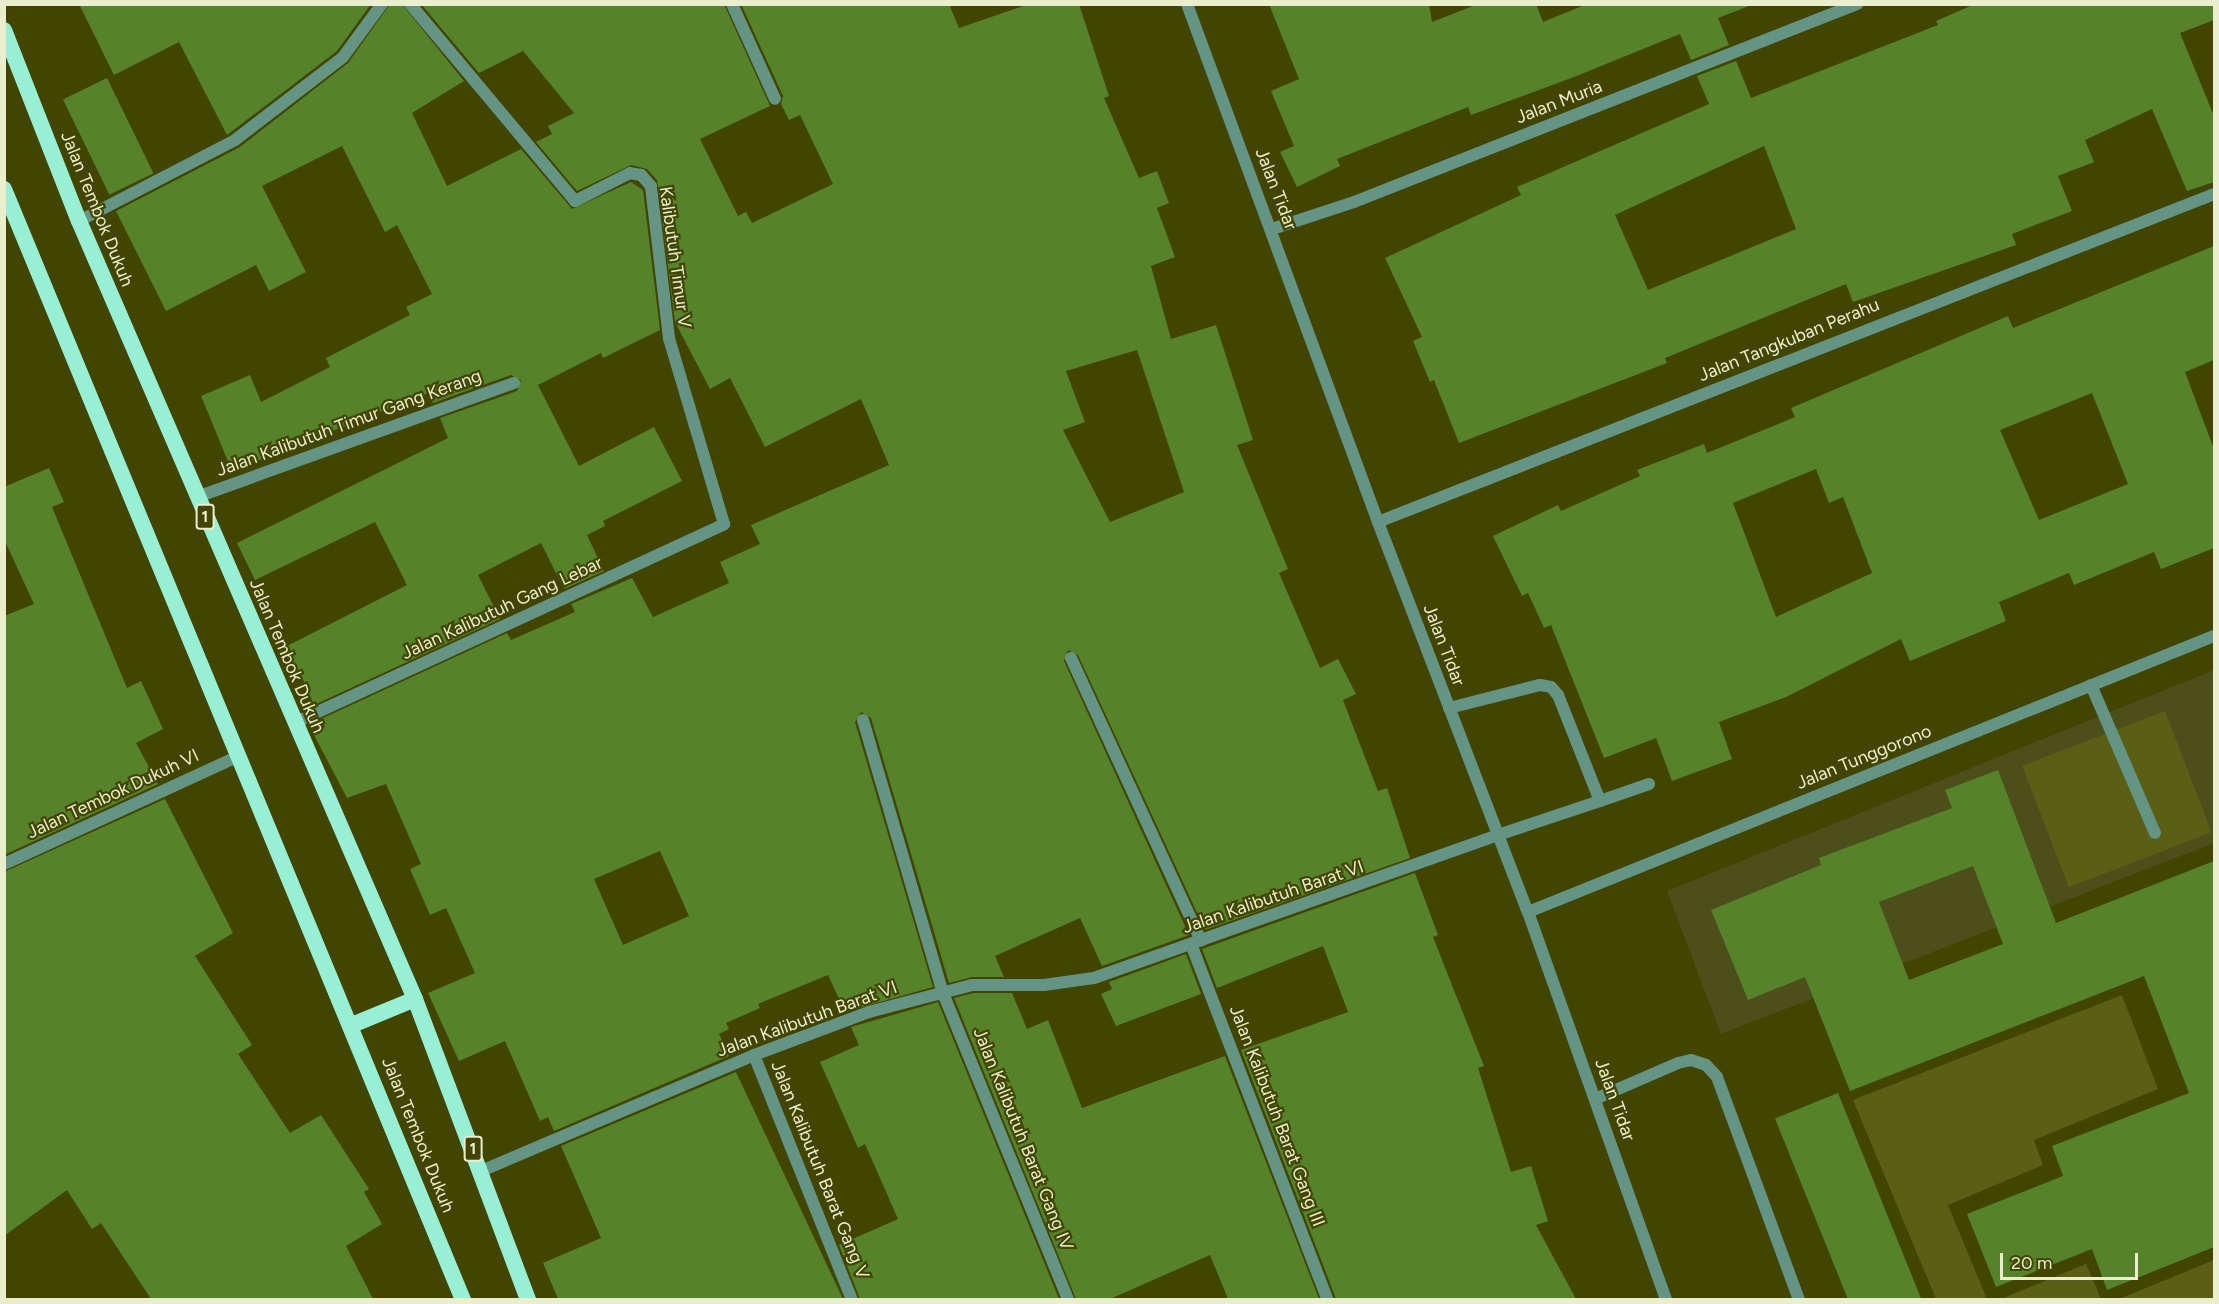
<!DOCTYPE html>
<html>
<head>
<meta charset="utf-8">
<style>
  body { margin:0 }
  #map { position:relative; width:2219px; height:1304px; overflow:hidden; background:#424500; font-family:Figtree,sans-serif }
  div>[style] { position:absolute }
  .built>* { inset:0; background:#4c4f19 }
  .green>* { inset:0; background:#5b5f16; transform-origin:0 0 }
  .building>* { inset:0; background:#56822a; transform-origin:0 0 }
  .service>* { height:12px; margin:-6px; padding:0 6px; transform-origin:6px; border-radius:6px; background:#639484 }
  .minor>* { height:12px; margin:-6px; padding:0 6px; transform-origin:6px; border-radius:6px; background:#639484 }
  .tertiary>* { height:12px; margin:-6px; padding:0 6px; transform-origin:6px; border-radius:6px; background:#639484 }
  .trunk>* { height:16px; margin:-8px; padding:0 8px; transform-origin:8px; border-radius:8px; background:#98f0d4 }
  span { translate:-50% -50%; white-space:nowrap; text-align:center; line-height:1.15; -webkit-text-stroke:4.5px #424500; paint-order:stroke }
  .shield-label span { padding:2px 4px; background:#424500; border:2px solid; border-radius:4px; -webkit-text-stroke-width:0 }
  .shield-label { font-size:16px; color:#eaeece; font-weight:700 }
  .street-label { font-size:18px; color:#eaeece }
  .frame { position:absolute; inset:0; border:6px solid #eaeece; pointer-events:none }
  .scale { position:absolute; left:2000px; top:1253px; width:138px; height:27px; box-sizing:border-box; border:3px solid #eaeece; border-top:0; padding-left:8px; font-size:18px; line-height:21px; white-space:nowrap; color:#eaeece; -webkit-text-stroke:4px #424500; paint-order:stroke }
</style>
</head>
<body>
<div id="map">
  <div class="built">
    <div style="clip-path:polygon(2214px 670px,2214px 843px,1721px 1034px,1667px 891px)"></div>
  </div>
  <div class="green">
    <div style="left:2165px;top:711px;width:130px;height:153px;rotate:69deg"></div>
    <div style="clip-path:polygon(2122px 995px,2158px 1089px,2034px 1140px,2043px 1165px,1948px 1205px,1987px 1299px,1936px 1299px,1853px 1100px)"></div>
    <div style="clip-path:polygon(2214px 1260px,2214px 1299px,2119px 1299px)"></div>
    <div style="clip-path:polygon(2086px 1264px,2101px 1299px,2001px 1299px)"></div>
  </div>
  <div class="building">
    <div style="clip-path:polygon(79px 4px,371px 4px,337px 51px,227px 135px,179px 42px,114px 75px)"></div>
    <div style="clip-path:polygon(390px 4px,402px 4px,464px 81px,412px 113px,447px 186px,521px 149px,572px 209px,631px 182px,643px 190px,660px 330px,603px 358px,601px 353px,538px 385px,579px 466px,654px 427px,682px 481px,603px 521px,605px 526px,587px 535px,604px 571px,564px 589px,541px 543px,478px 575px,500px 619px,314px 705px,285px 647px,407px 585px,375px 522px,255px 580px,237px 543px,448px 438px,440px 418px,517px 391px,521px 380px,511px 375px,433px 403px,428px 393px,232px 471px,201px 396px,250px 375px,261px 402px,330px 367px,326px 358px,410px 315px,406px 307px,432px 294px,397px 225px,385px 232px,342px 146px,262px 186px,306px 272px,269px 291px,256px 265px,166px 311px,116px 211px,240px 147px,348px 63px)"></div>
    <div style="clip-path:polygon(evenodd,421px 4px,724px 4px,770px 106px,700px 139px,738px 216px,746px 212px,752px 223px,833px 184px,800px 115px,789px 120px,781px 104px,783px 96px,741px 4px,949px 4px,959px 28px,1029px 4px,1079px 4px,1109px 96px,1104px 98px,1139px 178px,1157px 171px,1169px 203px,1157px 208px,1175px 257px,1151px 266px,1171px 339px,1216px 325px,1253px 440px,1237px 445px,1288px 569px,1279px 573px,1320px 668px,1338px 659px,1356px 694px,1343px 700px,1378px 791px,1387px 788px,1410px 858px,1205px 930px,1078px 655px,1068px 650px,1064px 661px,1189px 935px,1102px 966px,1080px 918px,995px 956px,1004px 977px,972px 977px,949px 983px,871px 718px,861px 712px,855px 722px,933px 987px,845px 1012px,828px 975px,758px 1004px,760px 1008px,726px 1023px,729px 1029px,719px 1034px,729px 1056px,554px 1131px,548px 1117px,540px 1121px,505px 1041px,459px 1061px,428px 993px,475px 973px,446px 908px,430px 915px,410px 869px,421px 864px,386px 784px,347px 798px,313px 733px,325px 727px,321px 719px,507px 633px,511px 640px,575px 612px,571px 604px,632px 578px,653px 617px,729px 583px,720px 562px,760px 544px,751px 525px,889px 465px,861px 399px,765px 447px,730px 378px,710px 389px,675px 322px,657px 180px,647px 169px,631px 165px,577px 191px,536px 142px,552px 134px,548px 126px,574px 113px,523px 51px,479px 73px,421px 4px,1137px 350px,1184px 492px,1110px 522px,1063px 430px,1085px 422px,1066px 371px,1137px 350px,421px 4px,660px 851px,689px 916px,623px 945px,594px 879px,660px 851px)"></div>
    <div style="clip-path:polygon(1269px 4px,1429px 4px,1432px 22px,1478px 4px,1536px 4px,1543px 22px,1587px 4px,1749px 6px,1718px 18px,1729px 45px,1691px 60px,1680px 34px,1574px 77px,1471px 115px,1468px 107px,1337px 159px,1340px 166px,1297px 187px,1280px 152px,1294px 146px,1271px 91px,1299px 79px)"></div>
    <div style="clip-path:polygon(evenodd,1975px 4px,2214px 4px,2214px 20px,2180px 33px,2214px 116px,2214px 182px,2187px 191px,2152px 109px,2085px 140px,2094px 162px,2058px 176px,2072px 211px,2012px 234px,2016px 245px,1853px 302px,1846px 284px,1665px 358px,1667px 363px,1459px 443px,1434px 380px,1430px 382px,1413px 341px,1422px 337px,1385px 258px,1521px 195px,1517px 187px,1709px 104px,1697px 76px,1736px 61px,1751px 98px,1938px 25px,1936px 21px,1975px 4px,1764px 146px,1796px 229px,1648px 290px,1615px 215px,1764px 146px)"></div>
    <div style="left:107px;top:78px;width:106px;height:49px;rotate:64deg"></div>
    <div style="clip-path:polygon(evenodd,2214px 246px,2214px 360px,2185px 372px,2214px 449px,2214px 548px,2161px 569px,2154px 552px,2074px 585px,2069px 573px,1999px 602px,2006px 621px,1910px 661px,1901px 639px,1786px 697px,1719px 722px,1732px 759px,1672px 781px,1656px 738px,1604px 758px,1551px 625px,1544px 628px,1528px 593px,1522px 596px,1493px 536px,1558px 505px,1561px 511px,1640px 476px,1637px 470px,1704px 444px,1707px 453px,1795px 417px,1791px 408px,2008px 316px,2013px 328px,2214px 246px,2092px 393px,2128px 484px,2039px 520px,2000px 430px,2092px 393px,2214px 246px,1816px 469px,1829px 503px,1843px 497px,1872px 573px,1776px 617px,1733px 503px,1816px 469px)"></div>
    <div style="clip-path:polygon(49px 468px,64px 502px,52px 507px,127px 688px,141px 681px,163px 729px,136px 743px,158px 784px,4px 855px,4px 616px,34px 604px,4px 539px,4px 487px)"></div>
    <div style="clip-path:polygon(evenodd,1998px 770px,2056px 923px,2214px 861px,2214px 1247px,2107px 1290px,2092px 1249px,1996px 1287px,1967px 1214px,2063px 1176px,2052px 1146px,2189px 1093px,2144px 976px,1850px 1091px,1805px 977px,1748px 1000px,1711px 910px,1821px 865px,1819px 858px,1952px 808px,1945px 790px,1998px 770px,1973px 866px,2003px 944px,1909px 980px,1879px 902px,1973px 866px)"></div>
    <div style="clip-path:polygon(165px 799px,233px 933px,195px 956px,252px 1045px,238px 1054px,290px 1133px,321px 1115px,369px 1189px,364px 1192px,382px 1224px,346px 1246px,373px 1299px,151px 1299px,101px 1223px,92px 1229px,67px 1190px,4px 1236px,4px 872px)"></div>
    <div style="clip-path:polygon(1415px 873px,1438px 935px,1433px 937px,1484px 1066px,1478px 1068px,1511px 1172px,1531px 1166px,1548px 1221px,1536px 1225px,1576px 1299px,1336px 1299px,1241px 1050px,1348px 1012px,1323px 946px,1217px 988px,1202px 949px)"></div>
    <div style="clip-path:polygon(1186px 954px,1201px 994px,1116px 1026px,1101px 994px,1112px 989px,1109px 982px)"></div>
    <div style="clip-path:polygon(973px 993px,1012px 993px,1027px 1029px,1048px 1020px,1082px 1108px,1225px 1056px,1319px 1299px,1228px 1299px,1210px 1255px,1110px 1299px,1076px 1299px,954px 998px)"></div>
    <div style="clip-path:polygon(938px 1002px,1059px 1299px,860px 1299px,839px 1245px,898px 1219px,865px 1144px,858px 1148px,820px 1062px,859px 1045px,851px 1027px)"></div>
    <div style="clip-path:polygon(736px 1072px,843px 1299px,558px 1299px,543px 1263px,601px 1238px,561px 1146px)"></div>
    <div style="left:1838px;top:1093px;width:222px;height:68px;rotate:68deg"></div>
  </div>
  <div class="service">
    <div style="left:2091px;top:685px;width:161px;rotate:66.6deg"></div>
    <div style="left:1449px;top:708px;width:94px;rotate:-14.2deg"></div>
    <div style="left:1540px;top:685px;width:11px;rotate:10deg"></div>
    <div style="left:1551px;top:687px;width:11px;rotate:49deg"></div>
    <div style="left:1558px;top:695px;width:114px;rotate:68.4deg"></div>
    <div style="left:1600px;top:801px;width:108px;rotate:161.6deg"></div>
    <div style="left:1600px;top:801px;width:52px;rotate:-19.1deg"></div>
    <div style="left:1595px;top:1099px;width:90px;rotate:-23.4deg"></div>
    <div style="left:1678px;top:1063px;width:13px;rotate:-13deg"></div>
    <div style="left:1691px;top:1060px;width:16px;rotate:18deg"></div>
    <div style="left:1706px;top:1065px;width:16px;rotate:47deg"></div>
    <div style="left:1717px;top:1077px;width:238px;rotate:69.8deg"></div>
  </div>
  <div class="minor">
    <div style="left:732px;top:4px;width:104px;rotate:65.6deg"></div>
    <div style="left:79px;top:221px;width:176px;rotate:-27.4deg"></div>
    <div style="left:235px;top:140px;width:136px;rotate:-37.5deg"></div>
    <div style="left:343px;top:57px;width:66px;rotate:-53.7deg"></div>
    <div style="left:1272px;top:229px;width:86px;rotate:-18.2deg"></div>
    <div style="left:1354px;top:202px;width:541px;rotate:-21.49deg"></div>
    <div style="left:197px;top:497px;width:337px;rotate:-19.8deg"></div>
    <div style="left:1378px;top:522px;width:898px;rotate:-21.42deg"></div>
    <div style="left:1071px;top:658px;width:311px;rotate:65.3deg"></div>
    <div style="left:863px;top:720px;width:284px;rotate:73.7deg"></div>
    <div style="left:943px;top:993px;width:331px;rotate:67.8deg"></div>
    <div style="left:294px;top:723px;width:474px;rotate:-24.8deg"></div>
    <div style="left:724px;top:524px;width:194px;rotate:-106.5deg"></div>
    <div style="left:669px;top:338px;width:153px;rotate:-96.8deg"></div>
    <div style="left:651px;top:186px;width:15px;rotate:-132deg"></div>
    <div style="left:641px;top:175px;width:11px;rotate:-170deg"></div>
    <div style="left:630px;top:173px;width:62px;rotate:153deg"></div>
    <div style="left:575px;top:201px;width:257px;rotate:-129.9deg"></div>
    <div style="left:4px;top:864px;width:256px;rotate:-24.7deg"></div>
    <div style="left:1528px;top:912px;width:739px;rotate:-21.92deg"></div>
    <div style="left:1191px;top:944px;width:381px;rotate:69deg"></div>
    <div style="left:754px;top:1055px;width:264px;rotate:68.2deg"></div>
    <div style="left:481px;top:1171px;width:297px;rotate:-23deg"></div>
    <div style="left:754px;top:1055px;width:123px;rotate:-20.5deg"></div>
    <div style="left:869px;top:1012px;width:106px;rotate:-14.7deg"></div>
    <div style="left:972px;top:985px;width:72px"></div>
    <div style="left:1044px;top:985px;width:50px;rotate:-8deg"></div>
    <div style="left:1094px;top:978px;width:429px;rotate:-19.5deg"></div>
  </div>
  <div class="tertiary">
    <div style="left:1187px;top:4px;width:552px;rotate:69.76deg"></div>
    <div style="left:1378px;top:522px;width:418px;rotate:69deg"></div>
    <div style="left:1528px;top:912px;width:412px;rotate:70.4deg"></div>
  </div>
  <div class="trunk">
    <div style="left:4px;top:30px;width:205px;rotate:68.6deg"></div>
    <div style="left:79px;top:221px;width:847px;rotate:66.64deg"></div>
    <div style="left:415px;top:999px;width:322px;rotate:69.4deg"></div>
    <div style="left:4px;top:189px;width:1202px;rotate:67.55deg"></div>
    <div style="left:352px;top:1025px;width:68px;rotate:-22.4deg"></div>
  </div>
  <div class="shield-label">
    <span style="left:205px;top:517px">1</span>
    <span style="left:473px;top:1149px">1</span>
  </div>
  <div class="street-label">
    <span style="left:1559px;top:102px;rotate:-21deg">Jalan Muria</span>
    <span style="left:1276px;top:189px;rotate:69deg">Jalan Tidar</span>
    <span style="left:97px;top:209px;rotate:68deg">Jalan Tembok Dukuh</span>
    <span style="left:675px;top:257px;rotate:82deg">Kalibutuh Timur V</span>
    <span style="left:1789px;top:340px;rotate:-22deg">Jalan Tangkuban Perahu</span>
    <span style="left:349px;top:423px;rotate:-20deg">Jalan Kalibutuh Timur Gang Kerang</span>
    <span style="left:502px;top:608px;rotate:-25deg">Jalan Kalibutuh Gang Lebar</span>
    <span style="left:1444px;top:645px;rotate:69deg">Jalan Tidar</span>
    <span style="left:287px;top:656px;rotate:67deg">Jalan Tembok Dukuh</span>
    <span style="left:1864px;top:757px;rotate:-22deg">Jalan Tunggorono</span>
    <span style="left:113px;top:794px;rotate:-25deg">Jalan Tembok Dukuh VI</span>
    <span style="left:1273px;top:897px;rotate:-19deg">Jalan Kalibutuh Barat VI</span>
    <span style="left:807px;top:1019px;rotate:-20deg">Jalan Kalibutuh Barat VI</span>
    <span style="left:1615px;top:1100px;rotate:70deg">Jalan Tidar</span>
    <span style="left:1277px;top:1116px;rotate:69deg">Jalan Kalibutuh Barat Gang III</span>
    <span style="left:418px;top:1135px;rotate:68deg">Jalan Tembok Dukuh</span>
    <span style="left:1023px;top:1139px;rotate:68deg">Jalan Kalibutuh Barat Gang IV</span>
    <span style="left:820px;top:1170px;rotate:68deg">Jalan Kalibutuh Barat Gang V</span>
  </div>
  <div class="frame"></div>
  <div class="scale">20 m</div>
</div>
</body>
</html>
